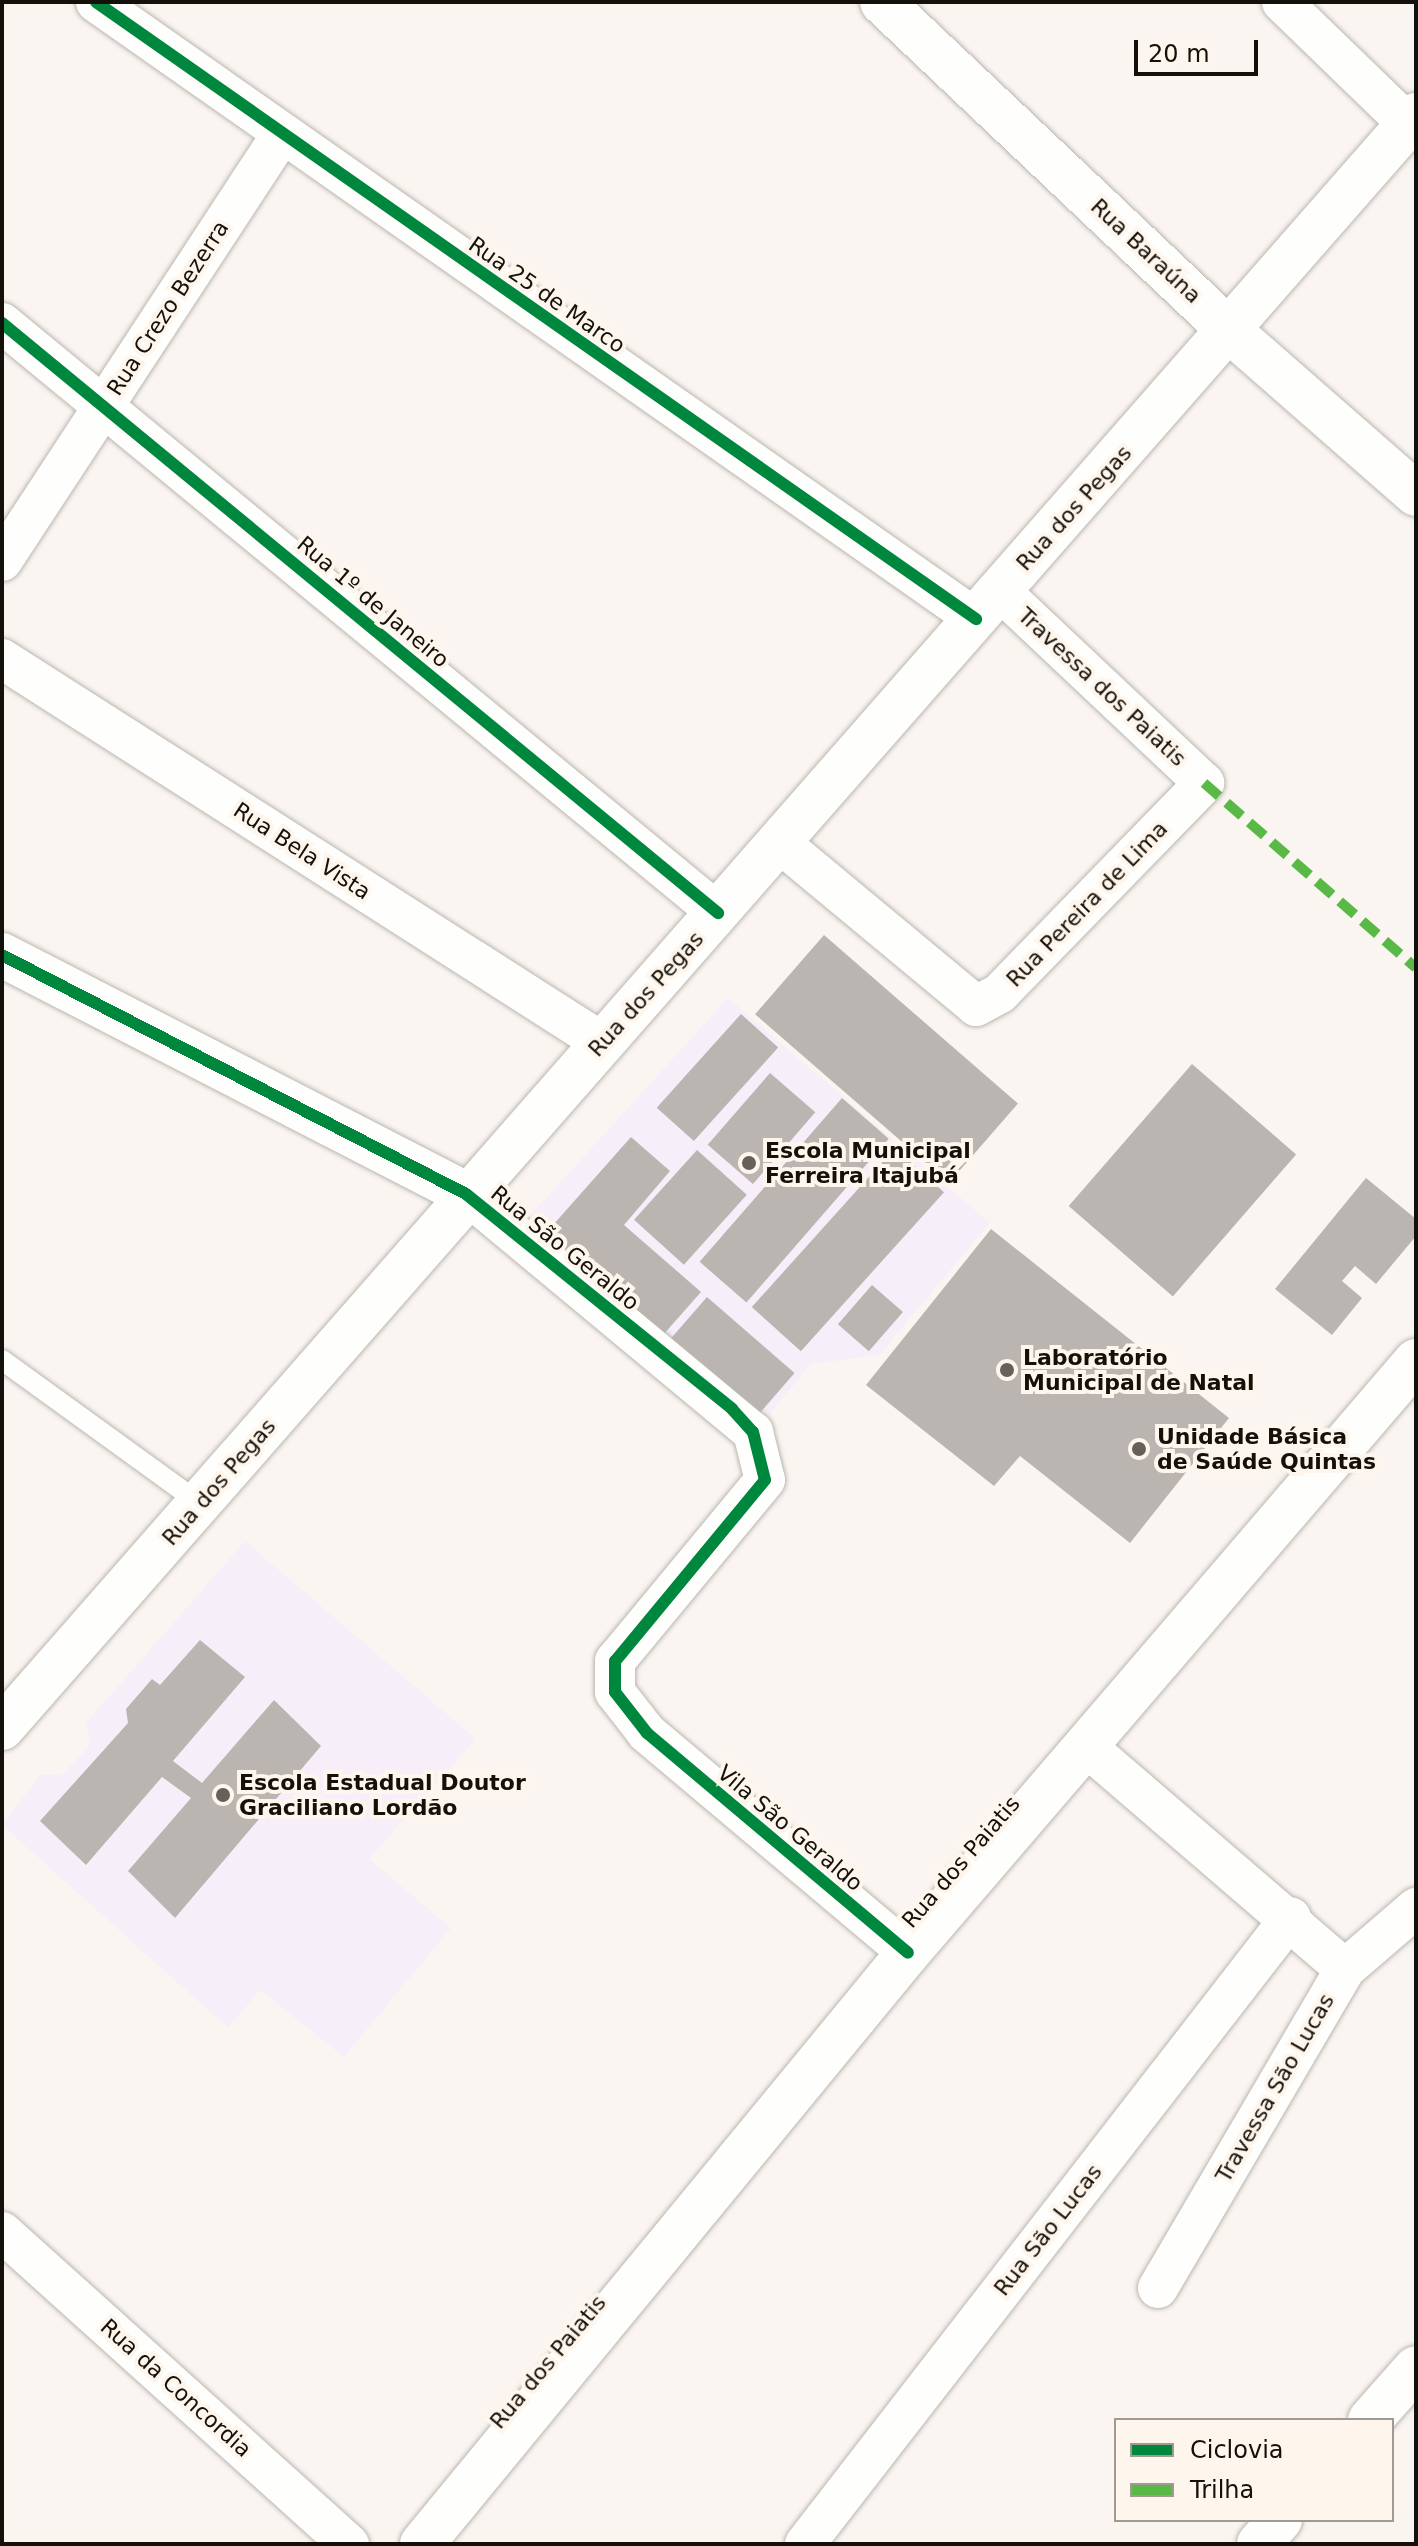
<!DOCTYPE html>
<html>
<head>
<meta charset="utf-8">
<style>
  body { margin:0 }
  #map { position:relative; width:1418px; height:2546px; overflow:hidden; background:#faf5f0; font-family:"DejaVu Sans",sans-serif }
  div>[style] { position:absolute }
  .education>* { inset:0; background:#f6eef8 }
  .building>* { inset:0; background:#bab5b0; transform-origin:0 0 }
  .roads { filter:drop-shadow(0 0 2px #bbb6b1) drop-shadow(0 0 2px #bbb6b1) }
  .service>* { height:20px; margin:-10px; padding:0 10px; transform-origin:10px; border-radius:10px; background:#fefefd }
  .minor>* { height:40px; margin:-20px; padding:0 20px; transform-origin:20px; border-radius:20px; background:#fefefd }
  .tertiary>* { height:44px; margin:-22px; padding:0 22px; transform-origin:22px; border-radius:22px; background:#fefefd }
  .secondary>* { height:44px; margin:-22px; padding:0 22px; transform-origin:22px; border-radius:22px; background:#fefefd }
  .quiet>* { height:10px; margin-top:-5px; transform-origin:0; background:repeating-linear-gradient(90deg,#58b947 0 20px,transparent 0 30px) }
  .cycleway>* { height:12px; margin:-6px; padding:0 6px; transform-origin:6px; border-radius:6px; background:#00873e }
  .dots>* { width:22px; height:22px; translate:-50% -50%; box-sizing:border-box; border:4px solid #fef6ec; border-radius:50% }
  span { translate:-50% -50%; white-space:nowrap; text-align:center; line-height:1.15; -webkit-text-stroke:8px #fef6ec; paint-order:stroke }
  .street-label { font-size:22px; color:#14100a }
  .poi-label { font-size:22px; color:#14100a; font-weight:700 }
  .left { translate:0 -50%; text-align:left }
  .frame { position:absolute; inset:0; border:4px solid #14100a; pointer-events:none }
  .legend { position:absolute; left:1114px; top:2418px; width:280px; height:104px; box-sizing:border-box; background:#fef6ec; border:2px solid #a09a92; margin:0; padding:10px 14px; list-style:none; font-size:24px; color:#14100a }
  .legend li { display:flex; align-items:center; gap:16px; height:40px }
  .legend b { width:40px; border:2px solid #a09a92 }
  .scale { position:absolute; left:1134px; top:40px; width:124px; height:36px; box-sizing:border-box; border:4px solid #14100a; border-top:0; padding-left:10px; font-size:24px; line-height:28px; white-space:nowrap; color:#14100a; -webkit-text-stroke:6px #fef6ec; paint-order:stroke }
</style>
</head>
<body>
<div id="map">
  <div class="education">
    <div style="clip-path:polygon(728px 998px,990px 1223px,879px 1355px,811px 1364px,761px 1425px,528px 1218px)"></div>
    <div style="clip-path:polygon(245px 1541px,476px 1739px,369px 1859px,451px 1928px,344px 2057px,260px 1990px,228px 2028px,2px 1825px,40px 1775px,63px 1774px,90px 1745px,86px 1723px)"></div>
  </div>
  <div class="building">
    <div style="left:824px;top:935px;width:257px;height:105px;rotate:41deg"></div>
    <div style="left:741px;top:1014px;width:50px;height:126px;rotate:42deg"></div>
    <div style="left:1192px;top:1064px;width:138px;height:188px;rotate:41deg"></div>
    <div style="left:770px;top:1073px;width:60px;height:95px;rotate:41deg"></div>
    <div style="left:842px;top:1098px;width:62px;height:217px;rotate:41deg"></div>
    <div style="clip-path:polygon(631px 1137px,670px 1171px,624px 1225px,701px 1292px,663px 1335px,545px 1234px)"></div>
    <div style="left:895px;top:1148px;width:66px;height:214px;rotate:42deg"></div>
    <div style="left:697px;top:1150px;width:67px;height:94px;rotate:42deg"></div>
    <div style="clip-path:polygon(1366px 1178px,1416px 1219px,1416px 1236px,1376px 1284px,1355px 1266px,1342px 1281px,1362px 1298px,1332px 1335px,1275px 1289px)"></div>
    <div style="clip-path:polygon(991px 1229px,1229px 1418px,1130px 1543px,1020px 1456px,994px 1486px,866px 1385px)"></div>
    <div style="left:872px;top:1285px;width:41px;height:52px;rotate:41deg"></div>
    <div style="left:707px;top:1297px;width:116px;height:57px;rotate:41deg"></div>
    <div style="clip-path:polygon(200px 1640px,245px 1677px,173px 1761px,202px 1783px,274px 1700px,321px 1746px,175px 1918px,128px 1871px,191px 1798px,162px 1777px,86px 1865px,40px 1821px,128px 1723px,126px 1709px,152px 1679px,160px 1685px)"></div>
  </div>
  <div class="roads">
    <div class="service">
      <div style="left:2px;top:1360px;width:246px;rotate:35.9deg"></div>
    </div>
    <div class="minor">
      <div style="left:96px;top:2px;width:1075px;rotate:35.04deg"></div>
      <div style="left:1282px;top:2px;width:175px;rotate:44.1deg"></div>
      <div style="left:2px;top:323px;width:928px;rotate:39.49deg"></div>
      <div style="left:2px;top:561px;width:511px;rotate:-56.75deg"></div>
      <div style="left:2px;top:659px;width:713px;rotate:32.58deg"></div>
      <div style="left:780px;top:843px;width:255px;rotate:39.7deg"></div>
      <div style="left:976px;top:1006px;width:27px;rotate:-28deg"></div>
      <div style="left:1000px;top:993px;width:293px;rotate:-45.8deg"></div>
      <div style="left:1204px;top:783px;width:280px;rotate:-136.7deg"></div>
      <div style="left:466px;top:1194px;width:373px;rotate:39.7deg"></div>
      <div style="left:753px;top:1432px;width:49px;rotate:76deg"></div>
      <div style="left:765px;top:1480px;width:235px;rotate:129.6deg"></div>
      <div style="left:615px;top:1661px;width:31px;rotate:90deg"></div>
      <div style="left:615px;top:1692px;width:52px;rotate:52deg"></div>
      <div style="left:647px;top:1733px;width:341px;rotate:40.1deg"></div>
      <div style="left:1088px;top:1748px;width:339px;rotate:40.7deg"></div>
      <div style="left:2px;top:2232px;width:467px;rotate:42deg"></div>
      <div style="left:1158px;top:2288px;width:370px;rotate:-59.6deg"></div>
      <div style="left:1345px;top:1969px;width:94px;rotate:-40.7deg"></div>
      <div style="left:805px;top:2544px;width:793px;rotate:-52.22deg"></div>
    </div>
    <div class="tertiary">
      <div style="left:882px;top:2px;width:480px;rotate:43.4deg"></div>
      <div style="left:1231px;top:332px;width:246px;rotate:41.2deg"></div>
      <div style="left:2px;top:955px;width:522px;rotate:27.25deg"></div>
      <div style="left:1370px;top:2420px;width:69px;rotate:-48.5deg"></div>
      <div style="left:1259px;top:2544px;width:32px;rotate:-49deg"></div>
    </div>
    <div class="secondary">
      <div style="left:2px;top:1728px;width:2145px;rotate:-48.76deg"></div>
      <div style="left:422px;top:2544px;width:765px;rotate:-50.57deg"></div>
      <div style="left:908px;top:1953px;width:780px;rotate:-49.37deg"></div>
    </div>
  </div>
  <div class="quiet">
    <div style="left:1204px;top:783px;width:281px;rotate:41.1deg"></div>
  </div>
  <div class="cycleway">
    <div style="left:96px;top:2px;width:1075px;rotate:35.04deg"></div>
    <div style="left:2px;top:323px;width:928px;rotate:39.49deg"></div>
    <div style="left:2px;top:955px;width:522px;rotate:27.25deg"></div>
    <div style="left:466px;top:1194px;width:342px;rotate:38.9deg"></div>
    <div style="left:732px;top:1409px;width:31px;rotate:48deg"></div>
    <div style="left:753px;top:1432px;width:49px;rotate:76deg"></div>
    <div style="left:765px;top:1480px;width:235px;rotate:129.6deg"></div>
    <div style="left:615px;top:1661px;width:31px;rotate:90deg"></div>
    <div style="left:615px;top:1692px;width:52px;rotate:52deg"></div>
    <div style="left:647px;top:1733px;width:341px;rotate:40.1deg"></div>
  </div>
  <div class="dots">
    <div style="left:749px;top:1163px;background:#64605a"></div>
    <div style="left:1007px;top:1370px;background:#64605a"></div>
    <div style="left:1139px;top:1449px;background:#64605a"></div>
    <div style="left:223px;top:1795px;background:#64605a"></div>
  </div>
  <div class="street-label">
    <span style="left:1146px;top:251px;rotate:43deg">Rua Baraúna</span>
    <span style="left:547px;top:295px;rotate:35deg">Rua 25 de Marco</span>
    <span style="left:168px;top:308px;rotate:-57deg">Rua Crezo Bezerra</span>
    <span style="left:1074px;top:508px;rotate:-48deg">Rua dos Pegas</span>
    <span style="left:373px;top:602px;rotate:40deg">Rua 1º de Janeiro</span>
    <span style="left:1102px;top:687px;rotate:43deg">Travessa dos Paiatis</span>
    <span style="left:302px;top:851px;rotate:33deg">Rua Bela Vista</span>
    <span style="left:1087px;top:904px;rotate:-46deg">Rua Pereira de Lima</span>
    <span style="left:646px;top:994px;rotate:-48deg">Rua dos Pegas</span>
    <span style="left:565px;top:1248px;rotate:39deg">Rua São Geraldo</span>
    <span style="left:219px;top:1482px;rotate:-49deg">Rua dos Pegas</span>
    <span style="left:790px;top:1828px;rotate:40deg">Vila São Geraldo</span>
    <span style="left:961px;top:1862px;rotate:-49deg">Rua dos Paiatis</span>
    <span style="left:1275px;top:2088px;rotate:-60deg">Travessa São Lucas</span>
    <span style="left:1048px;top:2230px;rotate:-52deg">Rua São Lucas</span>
    <span style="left:548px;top:2362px;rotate:-50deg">Rua dos Paiatis</span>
    <span style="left:176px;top:2388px;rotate:42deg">Rua da Concordia</span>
  </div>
  <div class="poi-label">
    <span class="left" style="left:765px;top:1163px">Escola Municipal<br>Ferreira Itajubá</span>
    <span class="left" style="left:1023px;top:1370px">Laboratório<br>Municipal de Natal</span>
    <span class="left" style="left:1157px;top:1449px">Unidade Básica<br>de Saúde Quintas</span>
    <span class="left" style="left:239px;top:1795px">Escola Estadual Doutor<br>Graciliano Lordão</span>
  </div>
  <div class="frame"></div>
  <ul class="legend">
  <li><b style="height:10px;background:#00873e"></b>Ciclovia</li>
  <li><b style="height:10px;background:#58b947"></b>Trilha</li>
  </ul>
  <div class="scale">20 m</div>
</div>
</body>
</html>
